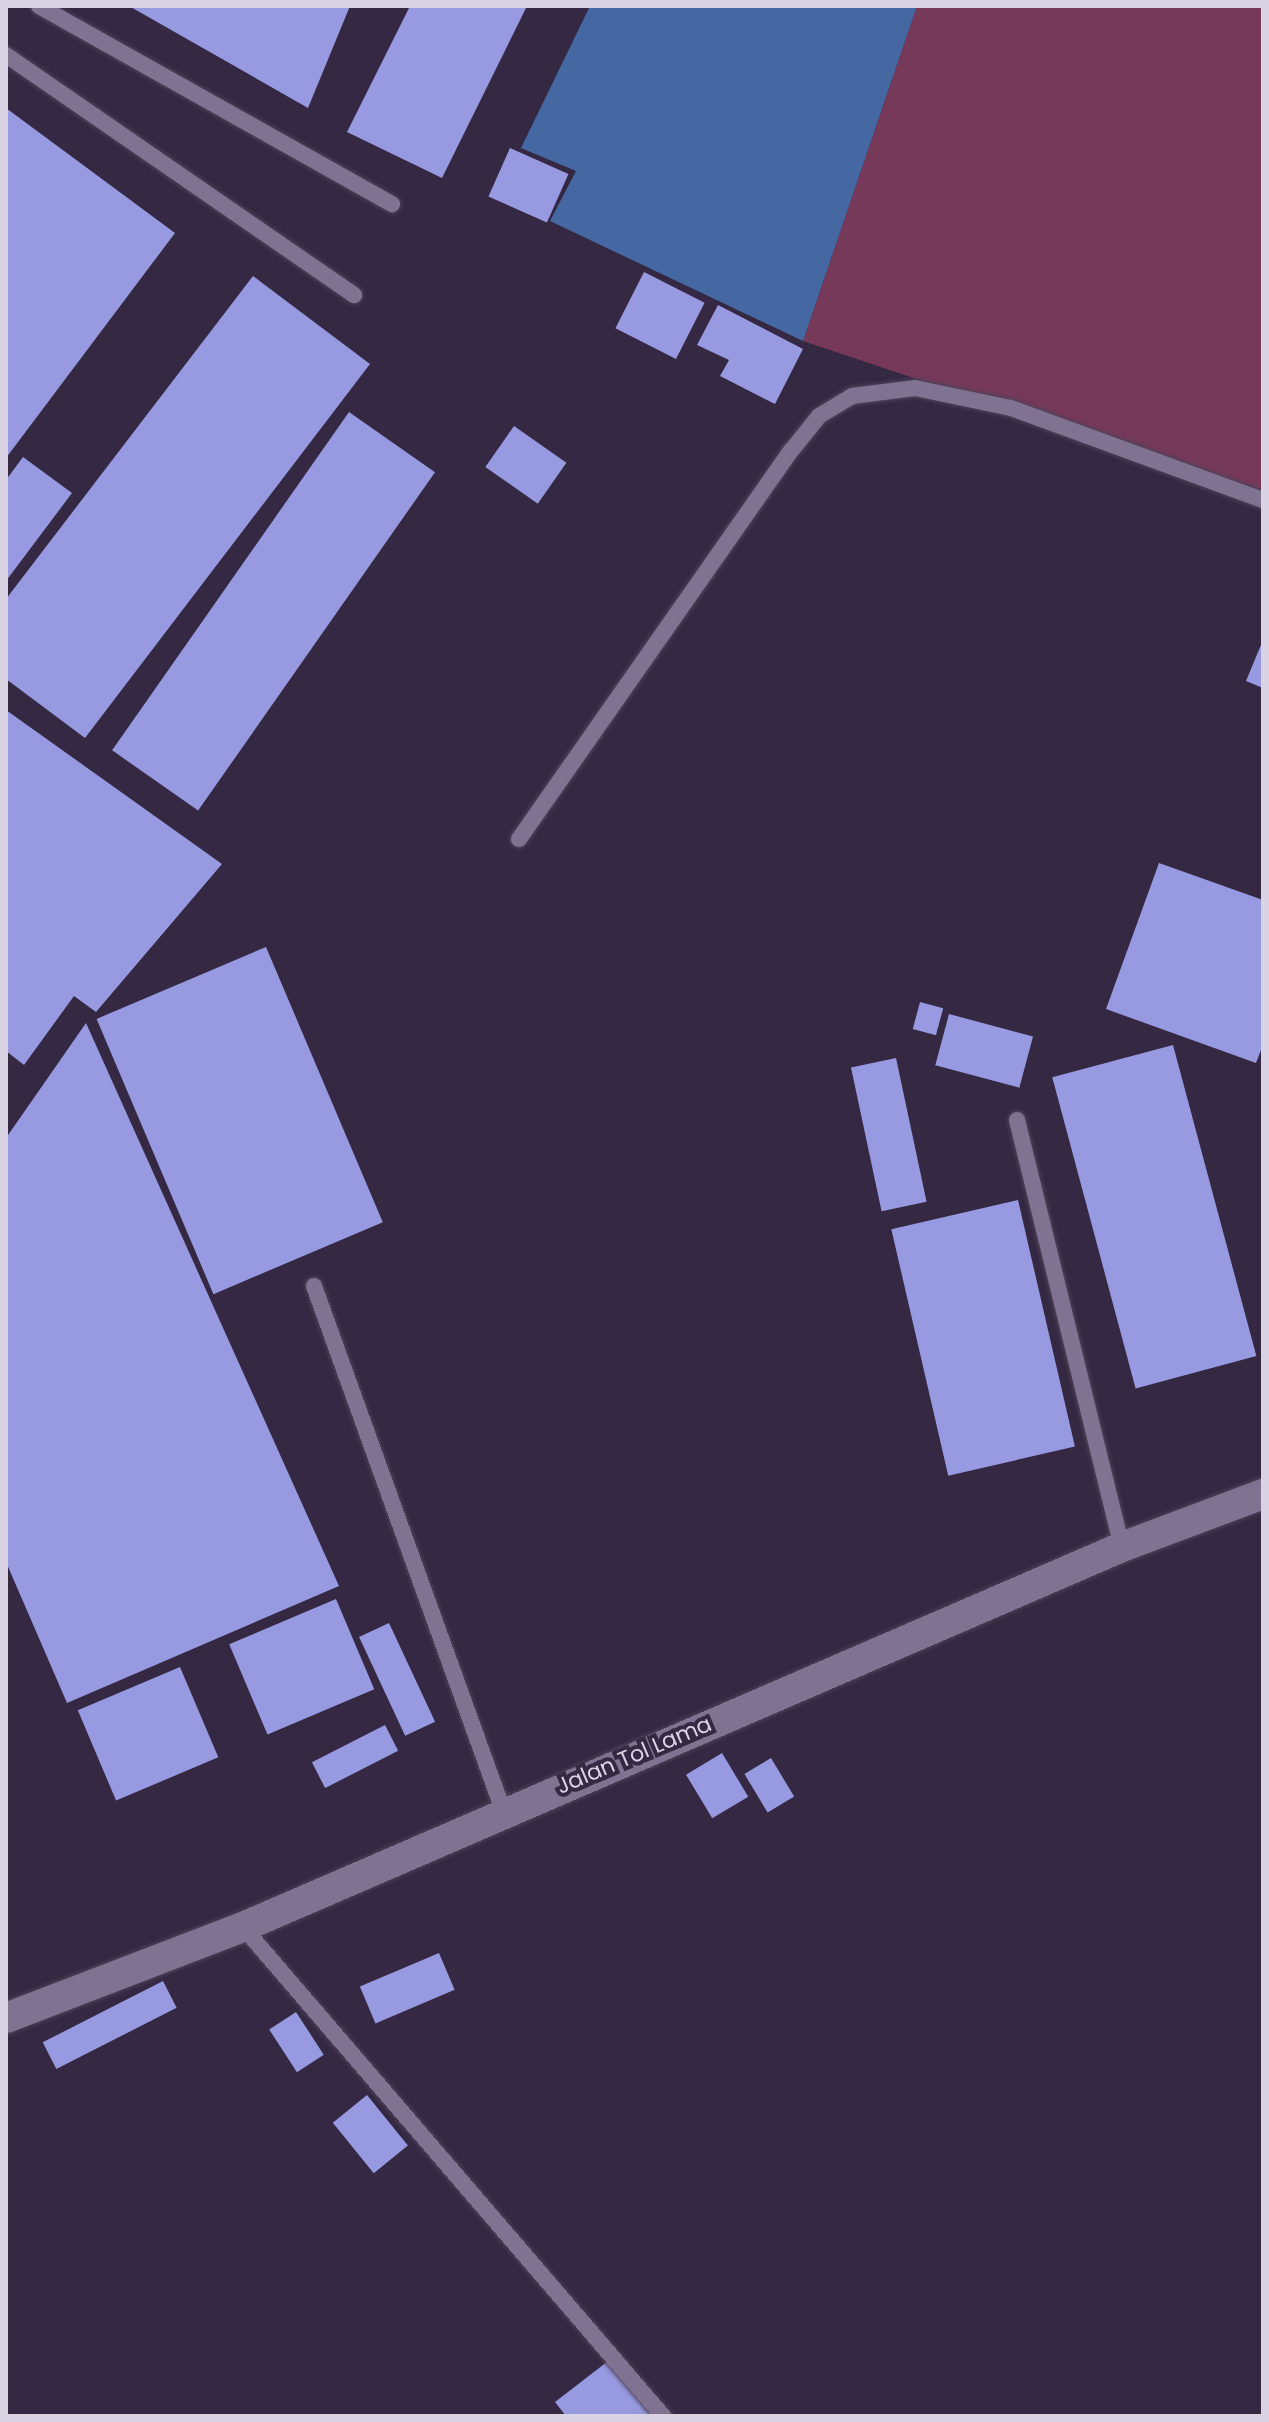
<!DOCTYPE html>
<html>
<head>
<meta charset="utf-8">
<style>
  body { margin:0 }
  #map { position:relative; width:1269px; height:2422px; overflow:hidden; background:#342842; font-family:Poppins,sans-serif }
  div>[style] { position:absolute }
  .green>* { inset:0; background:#77395a }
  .water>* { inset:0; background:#4568a3 }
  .building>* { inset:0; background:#989ae1; transform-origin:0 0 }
  .roads { filter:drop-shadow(0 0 2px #4d4359) drop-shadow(0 0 2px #4d4359) }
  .service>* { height:16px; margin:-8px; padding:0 8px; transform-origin:8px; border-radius:8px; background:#807391 }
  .minor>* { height:30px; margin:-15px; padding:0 15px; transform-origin:15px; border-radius:15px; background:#807391 }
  span { translate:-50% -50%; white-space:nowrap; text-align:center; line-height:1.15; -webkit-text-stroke:8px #342842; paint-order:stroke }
  .street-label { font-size:22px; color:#dad3e4 }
  .frame { position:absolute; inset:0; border:8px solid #dad3e4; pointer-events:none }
</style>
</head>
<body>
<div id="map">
  <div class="green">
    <div style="clip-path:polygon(917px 6px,1263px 6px,1263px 495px,803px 341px)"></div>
  </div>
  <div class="water">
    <div style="clip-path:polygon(590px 6px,917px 6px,803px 341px,550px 221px,576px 171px,521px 148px)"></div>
  </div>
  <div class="building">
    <div style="clip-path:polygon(129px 6px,350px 6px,308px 108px)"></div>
    <div style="clip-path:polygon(410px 6px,527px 6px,442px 178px,347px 132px)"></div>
    <div style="clip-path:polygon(6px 108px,175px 233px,6px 458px)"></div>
    <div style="left:510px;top:148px;width:64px;height:53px;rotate:24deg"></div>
    <div style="left:644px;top:272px;width:68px;height:63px;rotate:27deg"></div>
    <div style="clip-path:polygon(253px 276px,370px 364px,85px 738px,6px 679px,6px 599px)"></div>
    <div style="clip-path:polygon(718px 305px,803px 349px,775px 404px,720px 376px,729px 360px,697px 345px)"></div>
    <div style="left:349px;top:412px;width:105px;height:413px;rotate:35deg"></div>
    <div style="left:514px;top:426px;width:64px;height:50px;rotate:35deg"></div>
    <div style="clip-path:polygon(23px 457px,72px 493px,6px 581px,6px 480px)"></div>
    <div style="clip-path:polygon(1263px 640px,1263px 688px,1246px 681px)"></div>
    <div style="clip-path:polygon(6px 710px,222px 864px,96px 1012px,74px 996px,24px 1065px,6px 1051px)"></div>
    <div style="clip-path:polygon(1159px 863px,1263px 900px,1263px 1045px,1256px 1063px,1106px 1009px)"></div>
    <div style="left:266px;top:947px;width:299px;height:184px;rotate:67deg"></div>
    <div style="left:920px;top:1002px;width:24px;height:28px;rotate:15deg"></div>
    <div style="left:949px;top:1014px;width:87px;height:53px;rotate:15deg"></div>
    <div style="clip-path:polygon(86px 1023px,339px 1586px,67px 1703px,6px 1562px,6px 1138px)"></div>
    <div style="left:1173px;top:1045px;width:322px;height:125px;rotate:75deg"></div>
    <div style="left:896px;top:1058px;width:147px;height:46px;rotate:78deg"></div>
    <div style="left:1018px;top:1200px;width:253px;height:130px;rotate:77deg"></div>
    <div style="left:336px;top:1599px;width:98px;height:116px;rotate:67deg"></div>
    <div style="left:389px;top:1623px;width:109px;height:33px;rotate:65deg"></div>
    <div style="left:180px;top:1667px;width:98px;height:111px;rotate:67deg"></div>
    <div style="left:385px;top:1725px;width:29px;height:82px;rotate:63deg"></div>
    <div style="left:722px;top:1753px;width:51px;height:42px;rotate:59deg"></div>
    <div style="left:771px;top:1758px;width:45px;height:31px;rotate:59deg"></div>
    <div style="left:439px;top:1953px;width:40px;height:86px;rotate:67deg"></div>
    <div style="left:163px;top:1981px;width:30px;height:135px;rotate:63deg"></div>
    <div style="left:296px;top:2012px;width:51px;height:32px;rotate:57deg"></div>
    <div style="left:367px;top:2095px;width:65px;height:44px;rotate:51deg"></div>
    <div style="clip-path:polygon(612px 2358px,657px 2416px,566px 2416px,555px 2402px)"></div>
  </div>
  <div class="roads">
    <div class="service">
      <div style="left:39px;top:6px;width:405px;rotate:29.3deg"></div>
      <div style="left:6px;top:55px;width:423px;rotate:34.6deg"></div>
      <div style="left:519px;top:839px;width:474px;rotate:-55deg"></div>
      <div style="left:791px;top:451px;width:45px;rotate:-51.3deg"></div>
      <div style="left:819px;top:416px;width:39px;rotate:-31deg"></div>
      <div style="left:852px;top:396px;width:64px;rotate:-7.2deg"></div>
      <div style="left:915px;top:388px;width:98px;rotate:11.8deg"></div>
      <div style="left:1011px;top:408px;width:268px;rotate:20.1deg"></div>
      <div style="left:1017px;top:1120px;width:440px;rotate:76.2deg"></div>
      <div style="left:314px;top:1286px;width:557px;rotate:70.17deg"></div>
      <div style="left:243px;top:1927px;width:645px;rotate:49.34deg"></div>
    </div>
    <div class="minor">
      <div style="left:6px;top:2018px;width:254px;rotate:-21deg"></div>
      <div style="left:243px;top:1927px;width:958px;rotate:-23.38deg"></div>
      <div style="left:1122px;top:1547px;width:151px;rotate:-20.6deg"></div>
    </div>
  </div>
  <div class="street-label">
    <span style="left:634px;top:1755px;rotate:-23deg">Jalan Tol Lama</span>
  </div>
  <div class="frame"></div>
</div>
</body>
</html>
